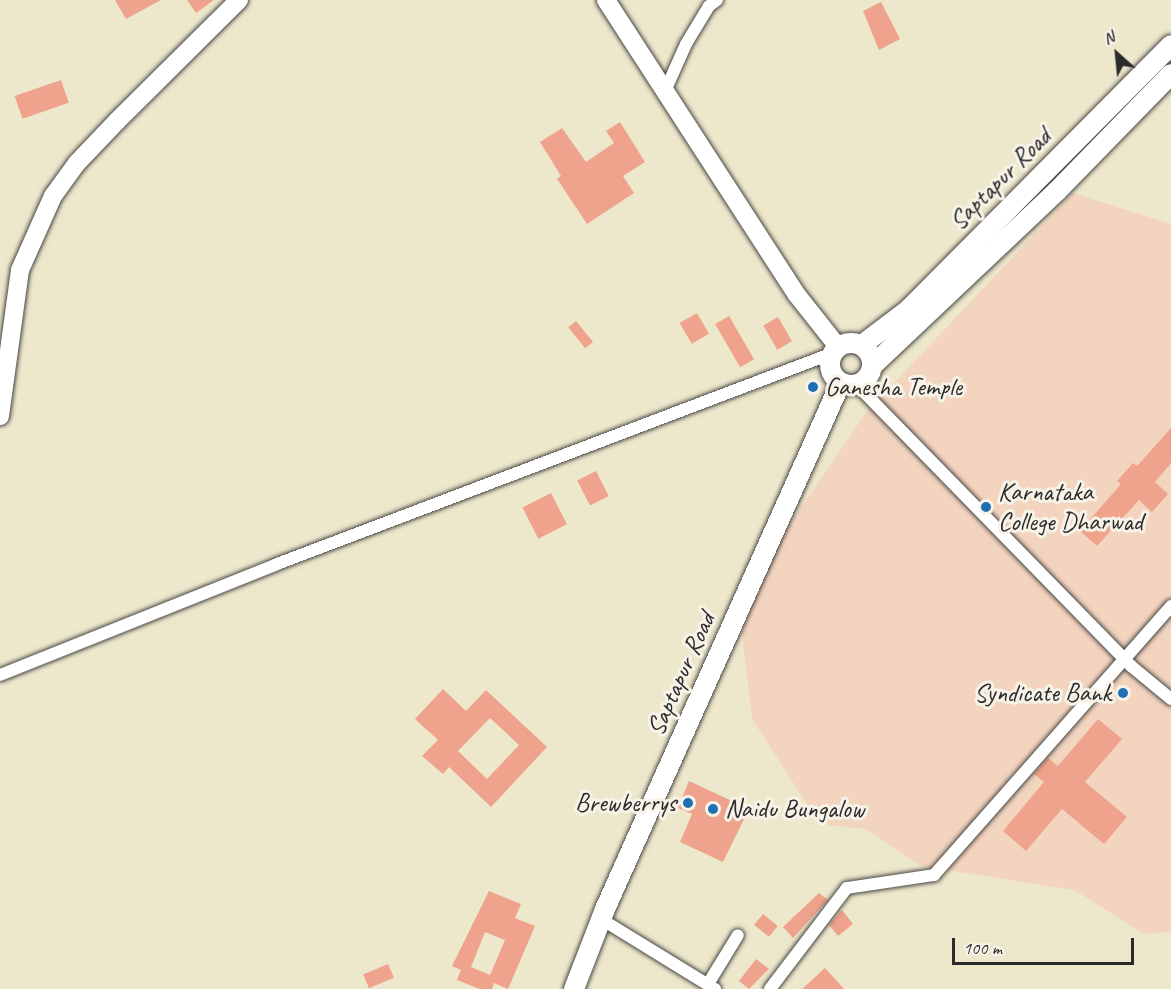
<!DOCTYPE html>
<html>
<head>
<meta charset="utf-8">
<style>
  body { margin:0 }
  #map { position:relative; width:1171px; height:989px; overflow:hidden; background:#ede7cc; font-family:Caveat,sans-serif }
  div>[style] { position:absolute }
  .built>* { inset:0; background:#f3d4bf }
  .building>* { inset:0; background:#efa38d; transform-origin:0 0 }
  .roads { filter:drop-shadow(0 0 2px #484743) drop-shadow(0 0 2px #484743) }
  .street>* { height:12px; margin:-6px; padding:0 6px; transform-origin:6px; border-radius:6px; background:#fff }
  .secondary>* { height:18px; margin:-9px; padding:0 9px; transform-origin:9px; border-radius:9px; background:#fff }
  .primary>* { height:20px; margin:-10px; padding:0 10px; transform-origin:10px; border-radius:10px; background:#fff }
  .primary>.ring { margin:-10px; padding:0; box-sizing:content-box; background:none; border:20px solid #fff; border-radius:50% }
  .dots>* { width:16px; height:16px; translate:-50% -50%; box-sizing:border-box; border:3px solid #f7f3e8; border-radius:50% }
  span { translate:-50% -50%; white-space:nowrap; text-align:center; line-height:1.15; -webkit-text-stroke:6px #f7f3e8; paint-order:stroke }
  .street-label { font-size:26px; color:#2b2b2b }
  .poi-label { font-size:26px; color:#2b2b2b }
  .left { translate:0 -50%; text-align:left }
  .right { translate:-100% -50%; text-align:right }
  .north { position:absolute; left:1087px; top:24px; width:60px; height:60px; -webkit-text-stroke:4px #f7f3e8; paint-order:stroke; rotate:333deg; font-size:16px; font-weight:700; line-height:24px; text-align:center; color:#2b2b2b }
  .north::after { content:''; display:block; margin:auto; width:21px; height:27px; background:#2b2b2b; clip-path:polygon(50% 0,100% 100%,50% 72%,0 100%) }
  .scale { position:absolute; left:952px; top:938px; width:182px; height:27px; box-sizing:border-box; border:3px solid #2b2b2b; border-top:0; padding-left:8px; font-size:18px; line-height:21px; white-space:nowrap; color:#2b2b2b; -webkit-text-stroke:4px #f7f3e8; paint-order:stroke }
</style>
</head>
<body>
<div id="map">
  <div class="built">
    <div style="clip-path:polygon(1073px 193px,1171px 224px,1171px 932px,1144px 934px,1074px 890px,921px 866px,865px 829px,820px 824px,752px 719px,738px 600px,865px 414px)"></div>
  </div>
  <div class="building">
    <div style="clip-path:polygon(115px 0,161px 0,126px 19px)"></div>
    <div style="clip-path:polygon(187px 0,214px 0,196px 13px)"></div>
    <div style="clip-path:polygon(881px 2px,900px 39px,879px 50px,863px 11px)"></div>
    <div style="left:61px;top:80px;width:24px;height:49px;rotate:71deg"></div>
    <div style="clip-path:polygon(620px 122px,645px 162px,623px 176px,634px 193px,587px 224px,557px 179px,561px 176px,540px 142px,562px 128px,586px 162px,614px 143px,606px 131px)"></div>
    <div style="left:697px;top:313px;width:24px;height:20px;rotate:60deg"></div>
    <div style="left:729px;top:316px;width:50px;height:16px;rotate:60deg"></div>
    <div style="left:778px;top:317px;width:28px;height:17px;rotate:60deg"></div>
    <div style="left:576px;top:321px;width:27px;height:10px;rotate:51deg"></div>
    <div style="clip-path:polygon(1171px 428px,1171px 463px,1155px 482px,1168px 494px,1152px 512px,1139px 500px,1097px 546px,1080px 531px,1121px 484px,1117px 481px,1133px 463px,1137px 466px)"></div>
    <div style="left:596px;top:471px;width:28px;height:21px;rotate:63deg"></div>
    <div style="left:551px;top:493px;width:35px;height:32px;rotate:63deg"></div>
    <div style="clip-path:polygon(evenodd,443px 689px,466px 711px,486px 690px,547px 747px,491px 807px,449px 767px,443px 774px,422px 756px,438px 740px,415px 719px,443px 689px,490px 718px,519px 745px,487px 779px,458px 751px,490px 718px)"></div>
    <div style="clip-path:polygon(1098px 719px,1122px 739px,1085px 782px,1127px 817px,1104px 844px,1062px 809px,1026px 851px,1003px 831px,1044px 782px,1034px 774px,1048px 758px,1058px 766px)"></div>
    <div style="clip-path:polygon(689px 781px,749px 809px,723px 862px,680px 842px,692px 814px,678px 808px)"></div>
    <div style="clip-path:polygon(evenodd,489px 891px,521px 904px,515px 918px,535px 926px,508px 989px,494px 983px,492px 989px,480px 989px,457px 980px,461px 970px,452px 966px,489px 891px,485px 932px,505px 940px,490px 975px,471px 967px,485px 932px)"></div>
    <div style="clip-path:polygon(819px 893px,828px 900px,793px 938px,783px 927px)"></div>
    <div style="clip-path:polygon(842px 910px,853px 924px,838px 936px,829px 925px)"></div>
    <div style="left:763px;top:914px;width:19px;height:14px;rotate:39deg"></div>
    <div style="clip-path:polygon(756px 959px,769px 969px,749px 989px,739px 981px)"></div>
    <div style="left:388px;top:964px;width:15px;height:27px;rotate:67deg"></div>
    <div style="clip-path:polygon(825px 968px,844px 989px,802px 989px)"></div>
  </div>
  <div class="roads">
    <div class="street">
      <div style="left:665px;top:91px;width:51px;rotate:-65.9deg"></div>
      <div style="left:686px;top:44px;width:44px;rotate:-58.8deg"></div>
      <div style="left:709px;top:6px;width:10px;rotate:-37deg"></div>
      <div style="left:856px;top:384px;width:394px;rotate:45.7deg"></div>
      <div style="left:1131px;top:666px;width:52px;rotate:39.5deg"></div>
      <div style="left:0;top:675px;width:298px;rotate:-21.8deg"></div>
      <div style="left:277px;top:564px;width:595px;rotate:-20.78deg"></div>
      <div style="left:601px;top:919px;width:134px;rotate:31.6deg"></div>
      <div style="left:708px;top:984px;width:57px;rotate:-58.5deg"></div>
      <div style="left:770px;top:989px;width:127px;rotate:-52.7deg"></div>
      <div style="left:847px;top:888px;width:88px;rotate:-8.5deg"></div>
      <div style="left:934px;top:875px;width:359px;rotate:-48.6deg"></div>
    </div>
    <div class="secondary">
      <div style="left:606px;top:0;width:351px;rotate:57.1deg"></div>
      <div style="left:797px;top:295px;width:66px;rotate:51.7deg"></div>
      <div style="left:0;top:416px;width:147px;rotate:-82.2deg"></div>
      <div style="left:20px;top:270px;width:81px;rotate:-66deg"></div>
      <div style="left:53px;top:196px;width:41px;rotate:-54deg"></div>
      <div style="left:77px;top:163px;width:58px;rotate:-46.4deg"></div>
      <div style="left:117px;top:121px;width:172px;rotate:-44.8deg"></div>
    </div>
    <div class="primary">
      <div class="ring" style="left:830px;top:343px;width:22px;height:22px"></div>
      <div style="left:862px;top:345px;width:58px;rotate:-37.3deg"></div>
      <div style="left:908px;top:310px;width:373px;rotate:-45.2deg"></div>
      <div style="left:872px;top:366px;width:255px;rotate:-43.4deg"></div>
      <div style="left:1057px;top:191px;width:163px;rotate:-45.7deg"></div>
      <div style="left:574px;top:989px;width:86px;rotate:-68.8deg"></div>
      <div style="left:605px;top:909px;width:577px;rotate:-65.88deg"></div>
    </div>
  </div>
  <div class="dots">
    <div style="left:813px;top:387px;background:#1f6fb2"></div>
    <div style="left:986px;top:507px;background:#1f6fb2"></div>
    <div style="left:1123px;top:693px;background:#1f6fb2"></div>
    <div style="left:688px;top:803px;background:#1f6fb2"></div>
    <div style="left:713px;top:809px;background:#1f6fb2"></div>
  </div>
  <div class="street-label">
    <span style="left:1000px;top:179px;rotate:-45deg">Saptapur Road</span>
    <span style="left:681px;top:674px;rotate:-66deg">Saptapur Road</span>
  </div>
  <div class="poi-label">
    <span class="left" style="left:825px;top:387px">Ganesha Temple</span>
    <span class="left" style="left:998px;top:507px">Karnataka<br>College Dharwad</span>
    <span class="right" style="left:1111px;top:693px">Syndicate Bank</span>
    <span class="right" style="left:676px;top:803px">Brewberrys</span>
    <span class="left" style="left:725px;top:809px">Naidu Bungalow</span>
  </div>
  <div class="north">N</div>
  <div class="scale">100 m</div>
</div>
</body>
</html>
